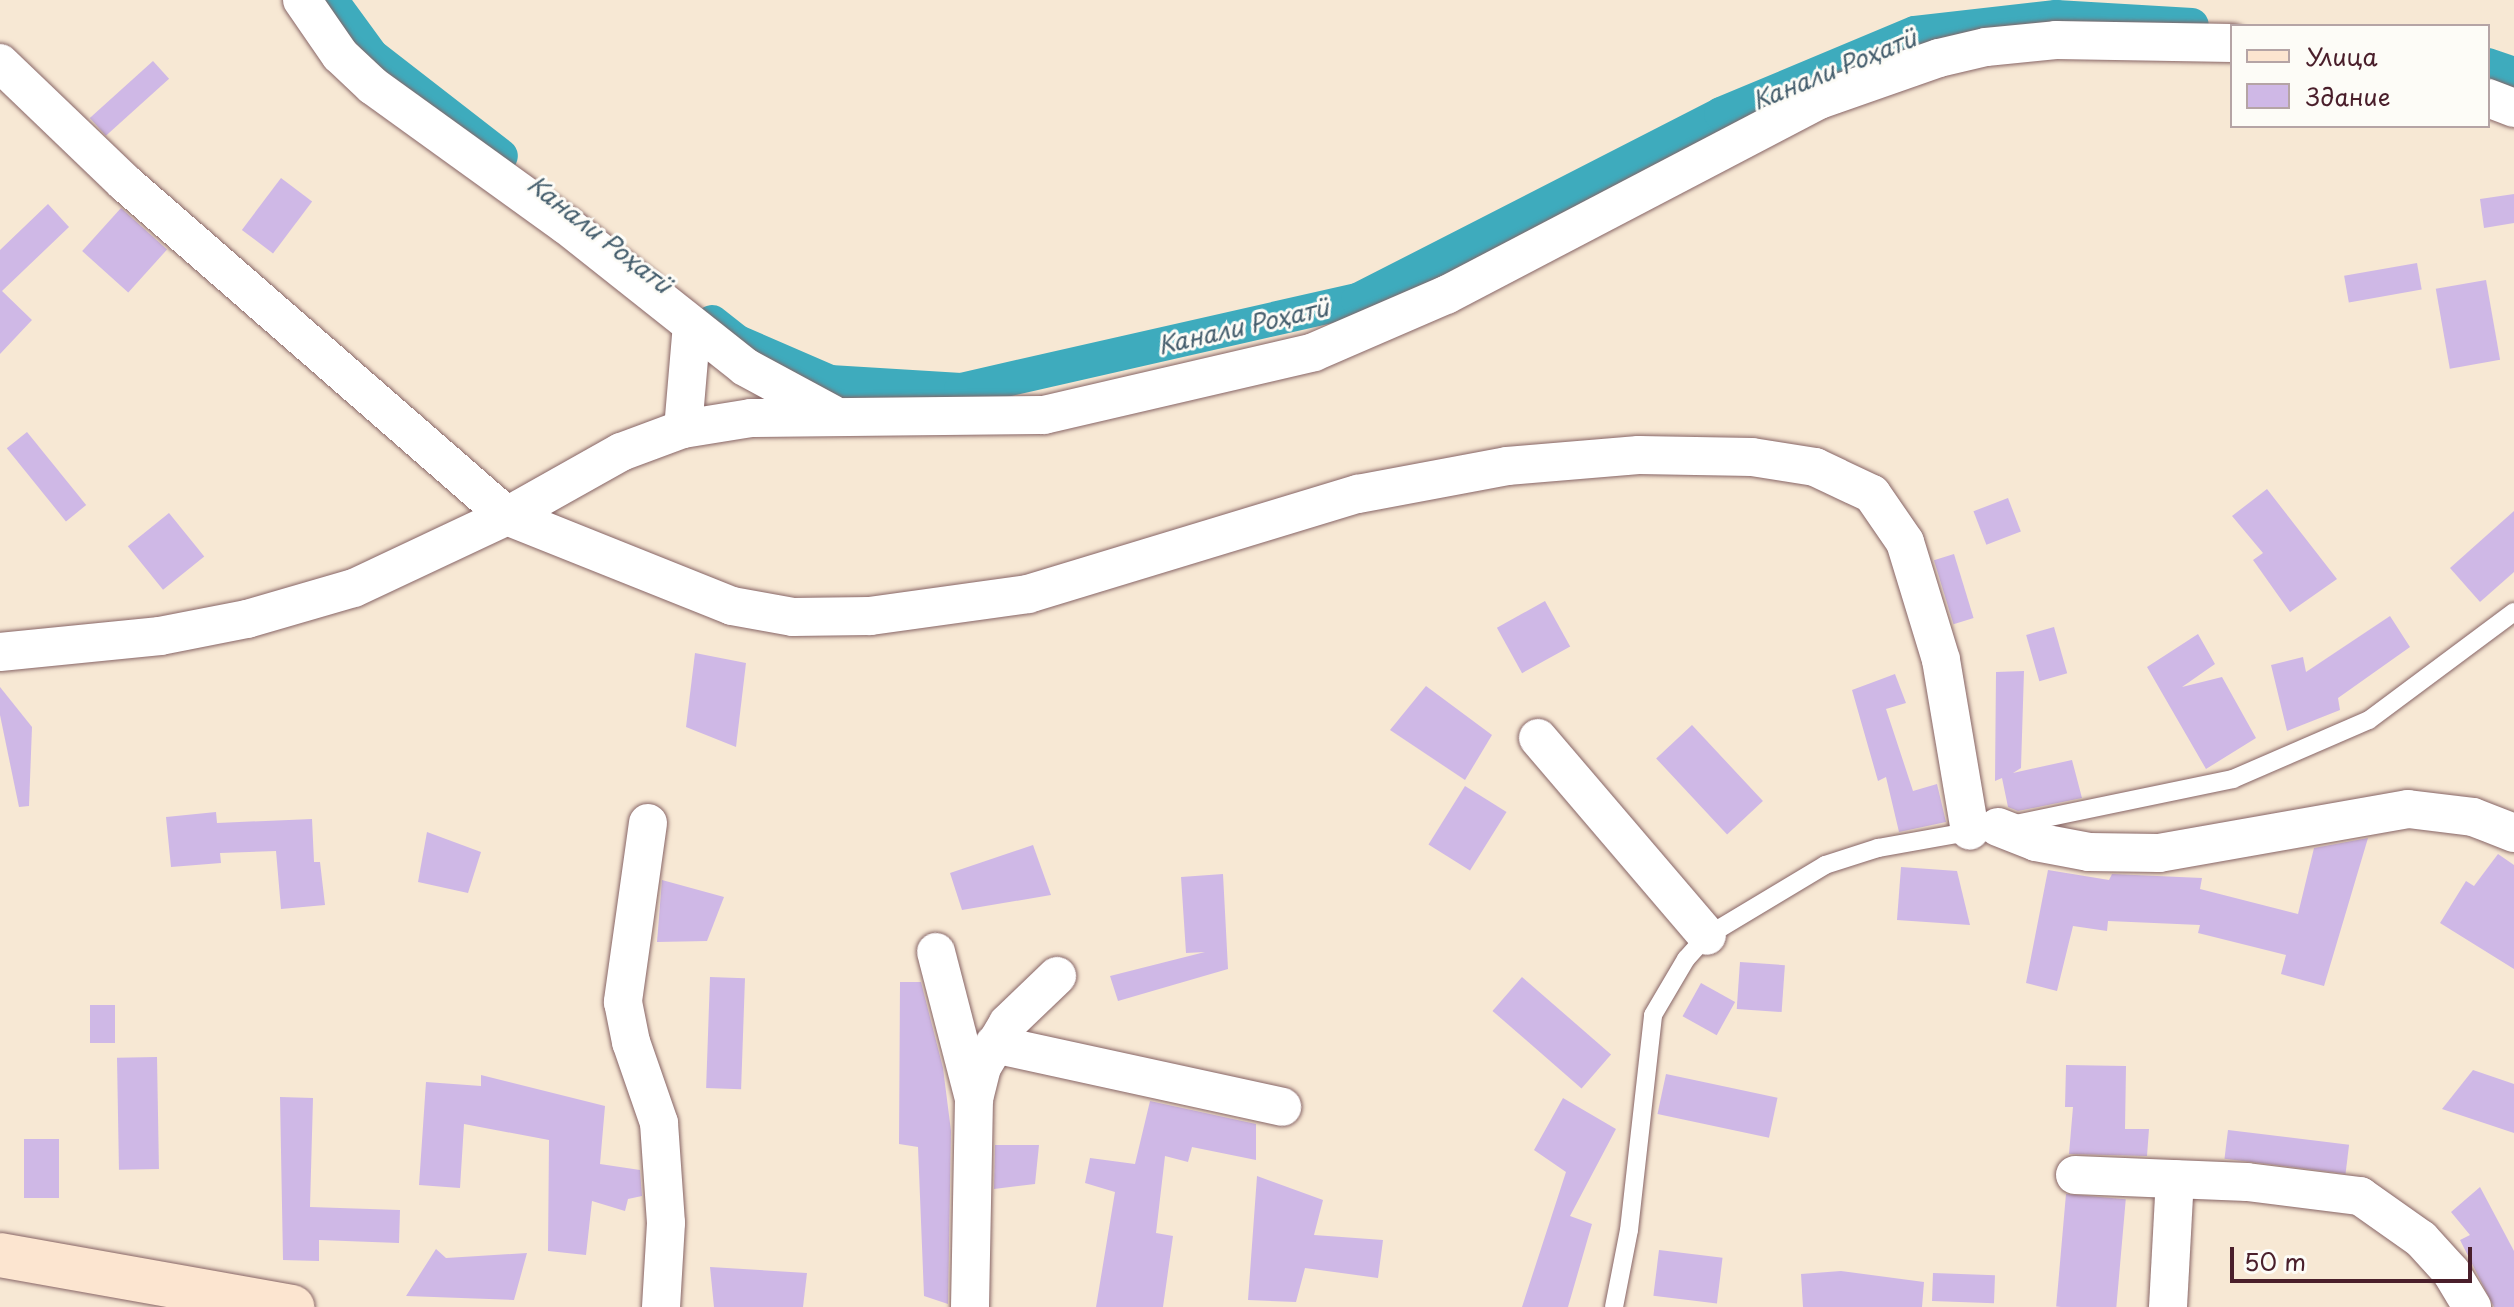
<!DOCTYPE html>
<html>
<head>
<meta charset="utf-8">
<style>
  body { margin:0 }
  #map { position:relative; width:2514px; height:1307px; overflow:hidden; background:#f7e8d4; font-family:"Playpen Sans",sans-serif }
  div>[style] { position:absolute }
  .canal>* { height:34px; margin:-17px; padding:0 17px; transform-origin:17px; border-radius:17px; background:#3eabbd }
  .building>* { inset:0; background:#cfb8e6; transform-origin:0 0 }
  .roads { filter:drop-shadow(0 0 2px #876566) drop-shadow(0 0 2px #876566) }
  .lane>* { height:18px; margin:-9px; padding:0 9px; transform-origin:9px; border-radius:9px; background:#fff }
  .street>* { height:38px; margin:-19px; padding:0 19px; transform-origin:19px; border-radius:19px; background:#fff }
  .secondary>* { height:44px; margin:-22px; padding:0 22px; transform-origin:22px; border-radius:22px; background:#fce5d0 }
  span { translate:-50% -50%; white-space:nowrap; text-align:center; line-height:1.15; -webkit-text-stroke:6px #fdfcf7; paint-order:stroke }
  .water-label { font-size:24px; color:#455e6d; font-style:italic }
  .legend { position:absolute; left:2230px; top:24px; width:260px; height:104px; box-sizing:border-box; background:#fdfcf7; border:2px solid #b5a4a5; margin:0; padding:10px 14px; list-style:none; font-size:24px; color:#4a1f2b }
  .legend li { display:flex; align-items:center; gap:16px; height:40px }
  .legend b { width:40px; border:2px solid #b5a4a5 }
  .scale { position:absolute; left:2230px; top:1247px; width:242px; height:36px; box-sizing:border-box; border:4px solid #4a1f2b; border-top:0; padding-left:10px; font-size:24px; line-height:28px; white-space:nowrap; color:#4a1f2b; -webkit-text-stroke:6px #fdfcf7; paint-order:stroke }
</style>
</head>
<body>
<div id="map">
  <div class="canal">
    <div style="left:331px;top:0;width:69px;rotate:53.8deg"></div>
    <div style="left:372px;top:56px;width:163px;rotate:37.8deg"></div>
    <div style="left:2488px;top:65px;width:28px;rotate:19deg"></div>
    <div style="left:712px;top:322px;width:33px;rotate:38deg"></div>
    <div style="left:738px;top:342px;width:100px;rotate:23.5deg"></div>
    <div style="left:830px;top:382px;width:131px;rotate:3.5deg"></div>
    <div style="left:961px;top:390px;width:407px;rotate:-12.8deg"></div>
    <div style="left:1358px;top:300px;width:408px;rotate:-27.1deg"></div>
    <div style="left:1721px;top:114px;width:210px;rotate:-22.7deg"></div>
    <div style="left:1915px;top:33px;width:142px;rotate:-6.5deg"></div>
    <div style="left:2056px;top:17px;width:136px;rotate:3.4deg"></div>
  </div>
  <div class="building">
    <div style="left:153px;top:61px;width:24px;height:85px;rotate:48deg"></div>
    <div style="left:281px;top:178px;width:39px;height:65px;rotate:37deg"></div>
    <div style="clip-path:polygon(2514px 194px,2514px 223px,2484px 228px,2480px 199px)"></div>
    <div style="clip-path:polygon(48px 204px,69px 227px,2px 291px,32px 320px,0 354px,0 250px)"></div>
    <div style="left:121px;top:208px;width:62px;height:58px;rotate:42deg"></div>
    <div style="left:2417px;top:263px;width:27px;height:74px;rotate:80deg"></div>
    <div style="left:2486px;top:280px;width:81px;height:51px;rotate:80deg"></div>
    <div style="left:27px;top:432px;width:94px;height:26px;rotate:51deg"></div>
    <div style="clip-path:polygon(2267px 489px,2337px 579px,2290px 612px,2253px 560px,2263px 553px,2232px 516px)"></div>
    <div style="left:2008px;top:498px;width:36px;height:37px;rotate:69deg"></div>
    <div style="clip-path:polygon(2514px 511px,2514px 572px,2480px 602px,2450px 568px)"></div>
    <div style="left:169px;top:513px;width:56px;height:53px;rotate:51deg"></div>
    <div style="left:1954px;top:554px;width:67px;height:21px;rotate:73deg"></div>
    <div style="left:1545px;top:601px;width:52px;height:55px;rotate:61deg"></div>
    <div style="clip-path:polygon(2390px 616px,2410px 647px,2338px 698px,2340px 710px,2287px 731px,2271px 665px,2303px 657px,2306px 672px)"></div>
    <div style="left:2054px;top:627px;width:48px;height:29px;rotate:74deg"></div>
    <div style="clip-path:polygon(2198px 634px,2215px 664px,2182px 687px,2222px 677px,2256px 738px,2206px 769px,2147px 667px)"></div>
    <div style="clip-path:polygon(695px 653px,746px 663px,736px 747px,686px 727px)"></div>
    <div style="clip-path:polygon(2024px 671px,2021px 768px,2013px 773px,2072px 760px,2082px 798px,2018px 811px,2008px 807px,2002px 778px,1995px 781px,1996px 672px)"></div>
    <div style="clip-path:polygon(1895px 674px,1906px 703px,1886px 709px,1913px 791px,1937px 784px,1946px 822px,1899px 832px,1886px 777px,1878px 781px,1852px 690px)"></div>
    <div style="clip-path:polygon(1426px 686px,1492px 735px,1465px 780px,1390px 730px)"></div>
    <div style="clip-path:polygon(0 687px,32px 727px,29px 806px,19px 807px,0 715px)"></div>
    <div style="left:1692px;top:725px;width:104px;height:49px;rotate:47deg"></div>
    <div style="left:1465px;top:786px;width:49px;height:69px;rotate:32deg"></div>
    <div style="clip-path:polygon(216px 812px,217px 823px,312px 819px,314px 862px,320px 862px,325px 905px,281px 909px,276px 851px,220px 853px,221px 863px,171px 867px,166px 817px)"></div>
    <div style="clip-path:polygon(427px 832px,481px 852px,468px 893px,418px 882px)"></div>
    <div style="clip-path:polygon(2368px 838px,2324px 986px,2281px 974px,2286px 955px,2198px 933px,2200px 925px,2108px 921px,2107px 931px,2073px 926px,2057px 991px,2026px 983px,2048px 870px,2109px 880px,2112px 874px,2202px 878px,2200px 889px,2298px 914px,2314px 848px)"></div>
    <div style="clip-path:polygon(1033px 845px,1051px 895px,962px 910px,950px 873px)"></div>
    <div style="clip-path:polygon(2498px 854px,2514px 865px,2514px 969px,2440px 923px,2466px 881px,2474px 886px)"></div>
    <div style="clip-path:polygon(1901px 867px,1957px 871px,1970px 925px,1897px 920px)"></div>
    <div style="clip-path:polygon(1223px 874px,1228px 969px,1118px 1001px,1110px 976px,1205px 952px,1186px 953px,1181px 877px)"></div>
    <div style="clip-path:polygon(662px 880px,724px 897px,707px 941px,657px 942px)"></div>
    <div style="left:1740px;top:962px;width:45px;height:47px;rotate:4deg"></div>
    <div style="left:710px;top:977px;width:35px;height:111px;rotate:2deg"></div>
    <div style="left:1522px;top:977px;width:118px;height:45px;rotate:41deg"></div>
    <div style="clip-path:polygon(900px 982px,921px 982px,943px 1068px,951px 1131px,948px 1304px,924px 1296px,918px 1147px,899px 1144px)"></div>
    <div style="left:1701px;top:983px;width:39px;height:38px;rotate:29deg"></div>
    <div style="left:90px;top:1005px;width:25px;height:38px"></div>
    <div style="left:157px;top:1057px;width:112px;height:40px;rotate:89deg"></div>
    <div style="clip-path:polygon(2066px 1065px,2126px 1066px,2125px 1129px,2149px 1129px,2147px 1156px,2069px 1154px,2073px 1107px,2065px 1107px)"></div>
    <div style="clip-path:polygon(2473px 1070px,2514px 1084px,2514px 1133px,2442px 1109px)"></div>
    <div style="left:1666px;top:1074px;width:114px;height:41px;rotate:12deg"></div>
    <div style="clip-path:polygon(481px 1075px,605px 1106px,600px 1164px,640px 1170px,642px 1196px,628px 1199px,625px 1211px,592px 1201px,586px 1255px,548px 1251px,549px 1140px,464px 1124px,460px 1188px,419px 1185px,426px 1082px,481px 1086px)"></div>
    <div style="clip-path:polygon(280px 1097px,313px 1098px,310px 1207px,400px 1210px,399px 1243px,319px 1240px,319px 1261px,283px 1260px)"></div>
    <div style="clip-path:polygon(1563px 1098px,1616px 1129px,1570px 1216px,1592px 1224px,1568px 1307px,1522px 1307px,1566px 1172px,1534px 1150px)"></div>
    <div style="clip-path:polygon(1150px 1101px,1256px 1124px,1256px 1160px,1192px 1147px,1188px 1162px,1165px 1156px,1156px 1233px,1173px 1236px,1163px 1307px,1096px 1307px,1115px 1192px,1085px 1183px,1090px 1158px,1135px 1164px)"></div>
    <div style="left:2228px;top:1130px;width:122px;height:29px;rotate:7deg"></div>
    <div style="left:24px;top:1139px;width:35px;height:59px"></div>
    <div style="clip-path:polygon(995px 1145px,1039px 1145px,1035px 1184px,994px 1189px)"></div>
    <div style="clip-path:polygon(1257px 1176px,1323px 1200px,1314px 1235px,1383px 1240px,1378px 1278px,1305px 1268px,1296px 1302px,1248px 1300px)"></div>
    <div style="clip-path:polygon(2480px 1187px,2514px 1251px,2514px 1307px,2494px 1307px,2460px 1240px,2470px 1235px,2451px 1212px)"></div>
    <div style="left:2066px;top:1194px;width:60px;height:113px;rotate:5deg"></div>
    <div style="clip-path:polygon(436px 1249px,446px 1258px,527px 1253px,514px 1300px,406px 1296px)"></div>
    <div style="left:1659px;top:1250px;width:64px;height:46px;rotate:7deg"></div>
    <div style="clip-path:polygon(710px 1267px,807px 1273px,803px 1307px,714px 1307px)"></div>
    <div style="clip-path:polygon(1841px 1271px,1924px 1282px,1922px 1307px,1803px 1307px,1801px 1274px)"></div>
    <div style="left:1933px;top:1273px;width:62px;height:28px;rotate:2deg"></div>
  </div>
  <div class="roads">
    <div class="lane">
      <div style="left:2011px;top:825px;width:227px;rotate:-11.7deg"></div>
      <div style="left:2233px;top:779px;width:148px;rotate:-23.5deg"></div>
      <div style="left:2369px;top:720px;width:181px;rotate:-36.7deg"></div>
      <div style="left:1614px;top:1307px;width:78px;rotate:-79deg"></div>
      <div style="left:1629px;top:1230px;width:216px;rotate:-83.6deg"></div>
      <div style="left:1653px;top:1015px;width:65px;rotate:-59.5deg"></div>
      <div style="left:1686px;top:959px;width:31px;rotate:-48deg"></div>
      <div style="left:1707px;top:936px;width:138px;rotate:-31deg"></div>
      <div style="left:1825px;top:865px;width:56px;rotate:-17.8deg"></div>
      <div style="left:1878px;top:848px;width:97px;rotate:-10.1deg"></div>
    </div>
    <div class="street">
      <div style="left:302px;top:0;width:67px;rotate:55.4deg"></div>
      <div style="left:340px;top:55px;width:45px;rotate:43.2deg"></div>
      <div style="left:373px;top:86px;width:238px;rotate:35.8deg"></div>
      <div style="left:566px;top:225px;width:228px;rotate:38.4deg"></div>
      <div style="left:745px;top:367px;width:99px;rotate:28.4deg"></div>
      <div style="left:0;top:63px;width:172px;rotate:43.8deg"></div>
      <div style="left:124px;top:182px;width:508px;rotate:41.09deg"></div>
      <div style="left:507px;top:516px;width:242px;rotate:21.8deg"></div>
      <div style="left:732px;top:606px;width:62px;rotate:10.2deg"></div>
      <div style="left:793px;top:617px;width:77px;rotate:-0.7deg"></div>
      <div style="left:870px;top:616px;width:160px;rotate:-7.9deg"></div>
      <div style="left:1028px;top:594px;width:345px;rotate:-16.9deg"></div>
      <div style="left:1358px;top:494px;width:152px;rotate:-10.6deg"></div>
      <div style="left:1507px;top:466px;width:132px;rotate:-4.8deg"></div>
      <div style="left:1639px;top:455px;width:113px;rotate:1deg"></div>
      <div style="left:1752px;top:457px;width:64px;rotate:9deg"></div>
      <div style="left:1815px;top:467px;width:63px;rotate:25.3deg"></div>
      <div style="left:1872px;top:494px;width:58px;rotate:55.5deg"></div>
      <div style="left:1905px;top:542px;width:123px;rotate:73deg"></div>
      <div style="left:1941px;top:660px;width:173px;rotate:80.4deg"></div>
      <div style="left:2488px;top:98px;width:28px;rotate:21deg"></div>
      <div style="left:683px;top:429px;width:104px;rotate:-85.1deg"></div>
      <div style="left:0;top:652px;width:161px;rotate:-5.7deg"></div>
      <div style="left:160px;top:636px;width:89px;rotate:-11.1deg"></div>
      <div style="left:247px;top:619px;width:111px;rotate:-16.2deg"></div>
      <div style="left:354px;top:588px;width:169px;rotate:-25.2deg"></div>
      <div style="left:507px;top:516px;width:131px;rotate:-29.3deg"></div>
      <div style="left:621px;top:452px;width:66px;rotate:-20.4deg"></div>
      <div style="left:683px;top:429px;width:69px;rotate:-9.2deg"></div>
      <div style="left:751px;top:418px;width:293px;rotate:-0.6deg"></div>
      <div style="left:1044px;top:415px;width:277px;rotate:-13.1deg"></div>
      <div style="left:1314px;top:352px;width:144px;rotate:-23.4deg"></div>
      <div style="left:1446px;top:295px;width:421px;rotate:-27.6deg"></div>
      <div style="left:1819px;top:100px;width:127px;rotate:-19.3deg"></div>
      <div style="left:1939px;top:58px;width:48px;rotate:-13.2deg"></div>
      <div style="left:1986px;top:47px;width:70px;rotate:-5.7deg"></div>
      <div style="left:2056px;top:40px;width:176px;rotate:1deg"></div>
      <div style="left:1538px;top:738px;width:260px;rotate:49.5deg"></div>
      <div style="left:648px;top:823px;width:181px;rotate:98deg"></div>
      <div style="left:623px;top:1002px;width:41px;rotate:78.7deg"></div>
      <div style="left:631px;top:1042px;width:86px;rotate:70.9deg"></div>
      <div style="left:659px;top:1123px;width:100px;rotate:86deg"></div>
      <div style="left:666px;top:1223px;width:84px;rotate:93.4deg"></div>
      <div style="left:1998px;top:827px;width:41px;rotate:21.5deg"></div>
      <div style="left:2036px;top:842px;width:54px;rotate:10.7deg"></div>
      <div style="left:2089px;top:852px;width:70px;rotate:0.8deg"></div>
      <div style="left:2159px;top:853px;width:253px;rotate:-10deg"></div>
      <div style="left:2408px;top:809px;width:65px;rotate:7deg"></div>
      <div style="left:2473px;top:817px;width:44px;rotate:21.3deg"></div>
      <div style="left:936px;top:952px;width:152px;rotate:75.5deg"></div>
      <div style="left:994px;top:1044px;width:295px;rotate:12.3deg"></div>
      <div style="left:2075px;top:1175px;width:172px;rotate:2.3deg"></div>
      <div style="left:2247px;top:1182px;width:114px;rotate:7.1deg"></div>
      <div style="left:2360px;top:1196px;width:75px;rotate:35.2deg"></div>
      <div style="left:2421px;top:1239px;width:45px;rotate:47.7deg"></div>
      <div style="left:2451px;top:1272px;width:41px;rotate:59deg"></div>
      <div style="left:970px;top:1307px;width:208px;rotate:-88.9deg"></div>
      <div style="left:974px;top:1099px;width:33px;rotate:-76deg"></div>
      <div style="left:982px;top:1067px;width:51px;rotate:-59.4deg"></div>
      <div style="left:1008px;top:1023px;width:68px;rotate:-43.8deg"></div>
      <div style="left:2168px;top:1307px;width:128px;rotate:-86.9deg"></div>
    </div>
    <div class="secondary">
      <div style="left:0;top:1255px;width:297px;rotate:10.1deg"></div>
    </div>
  </div>
  <div class="water-label">
    <span style="left:1834px;top:69px;rotate:-22deg">Канали Роҳатӣ</span>
    <span style="left:600px;top:234px;rotate:38deg">Канали Роҳатӣ</span>
    <span style="left:1243px;top:326px;rotate:-13deg">Канали Роҳатӣ</span>
  </div>
  <ul class="legend">
  <li><b style="height:10px;background:#fce5d0"></b>Улица</li>
  <li><b style="height:22px;background:#cfb8e6"></b>Здание</li>
  </ul>
  <div class="scale">50 m</div>
</div>
</body>
</html>
